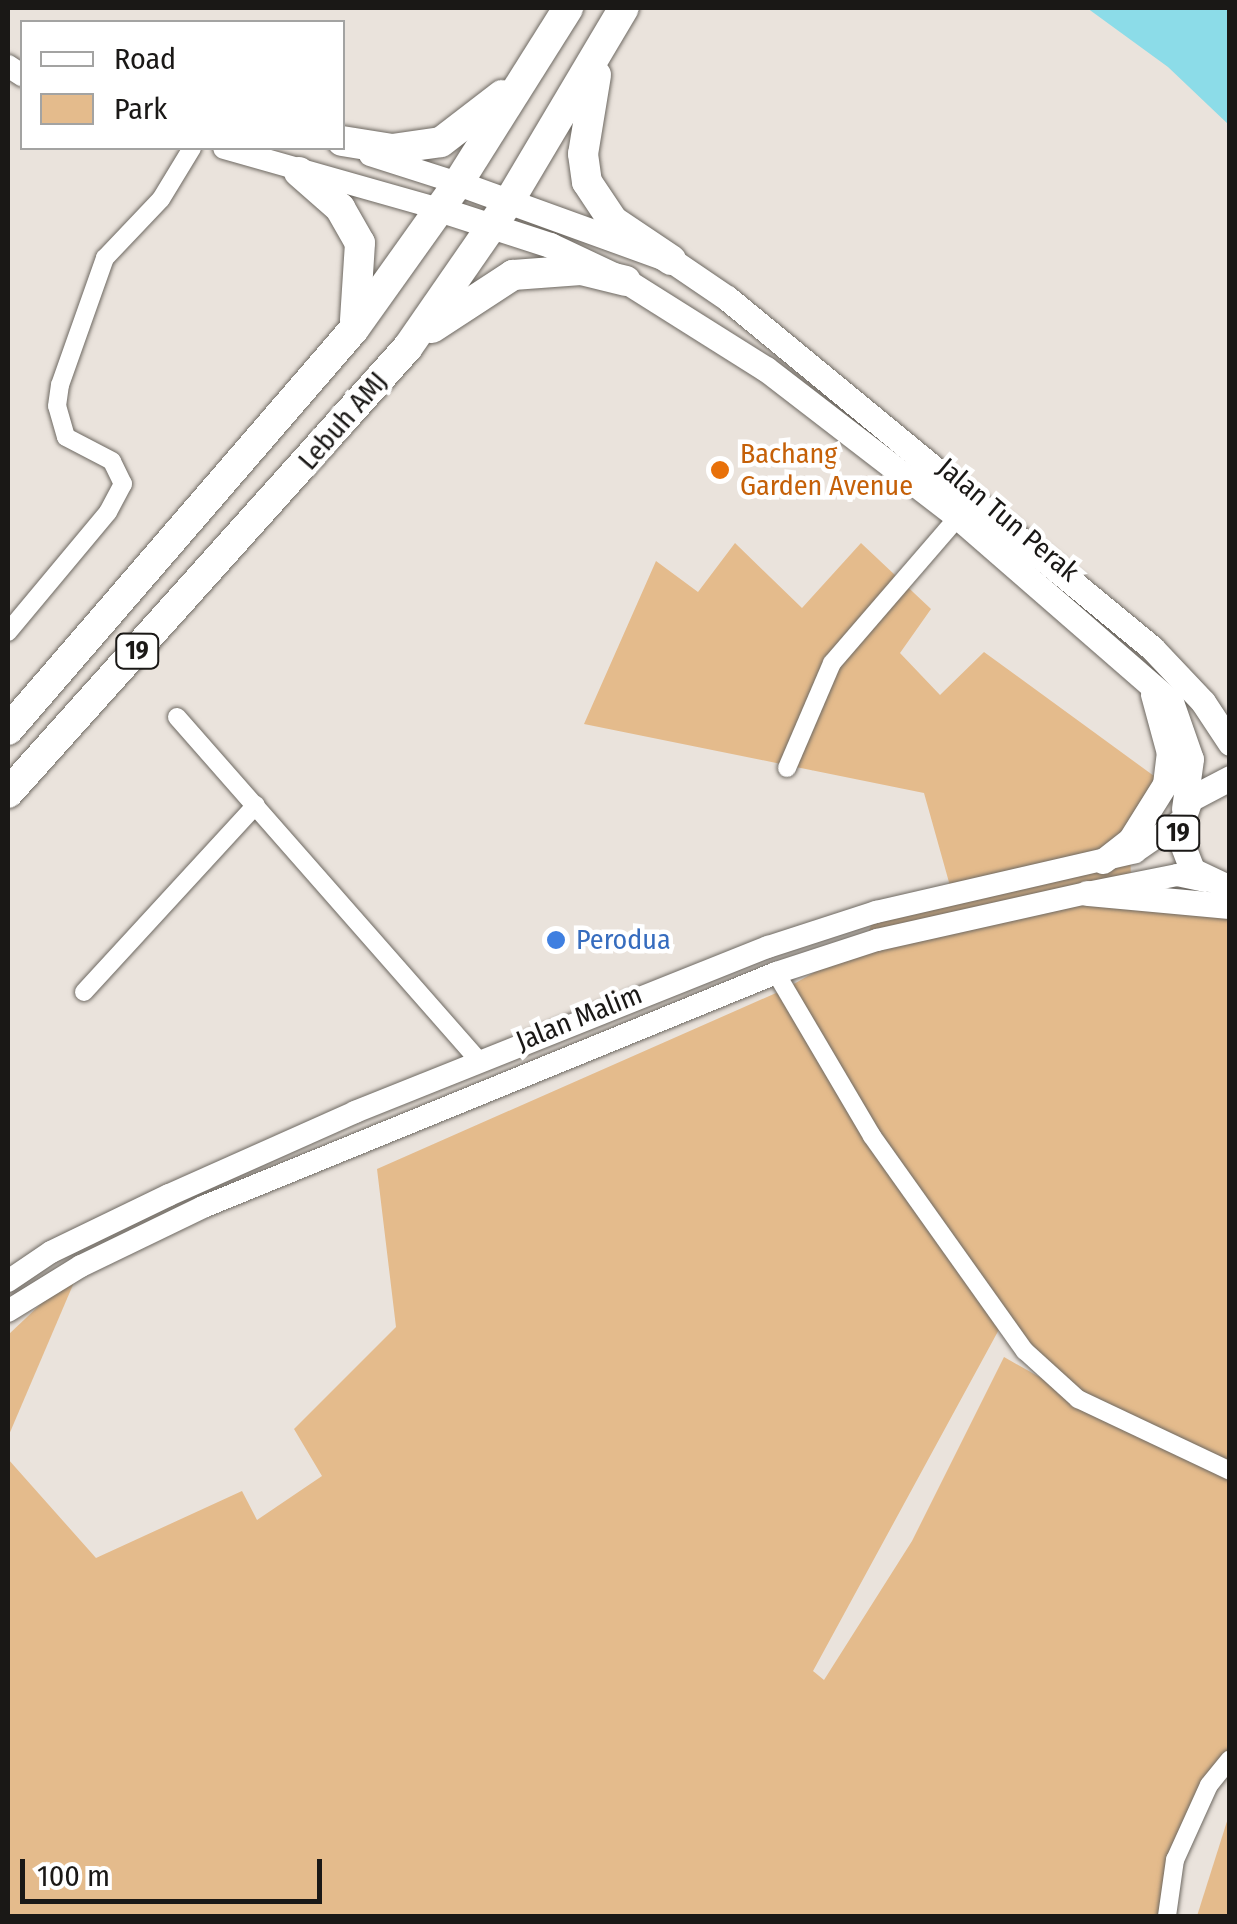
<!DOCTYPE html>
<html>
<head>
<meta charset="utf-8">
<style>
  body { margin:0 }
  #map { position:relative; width:1237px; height:1924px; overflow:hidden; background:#eae3dc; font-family:"Fira Sans Condensed",sans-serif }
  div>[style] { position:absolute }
  .green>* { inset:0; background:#e4bb8c }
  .water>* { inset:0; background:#8cdce8 }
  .roads { filter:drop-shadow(0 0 2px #6d6861) drop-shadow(0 0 2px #6d6861) }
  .street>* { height:18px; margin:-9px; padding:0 9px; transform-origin:9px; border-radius:9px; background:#fff }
  .secondary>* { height:22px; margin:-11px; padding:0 11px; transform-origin:11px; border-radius:11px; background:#fff }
  .primary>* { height:25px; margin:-12.5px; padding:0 12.5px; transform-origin:12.5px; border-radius:12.5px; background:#fff }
  .highway>* { height:30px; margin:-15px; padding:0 15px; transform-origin:15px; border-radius:15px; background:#fff }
  .dots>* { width:28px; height:28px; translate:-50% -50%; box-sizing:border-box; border:5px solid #fff; border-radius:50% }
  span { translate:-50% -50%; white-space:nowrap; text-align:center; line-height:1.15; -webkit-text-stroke:9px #fff; paint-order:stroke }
  .shield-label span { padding:2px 8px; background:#fff; border:2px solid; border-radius:8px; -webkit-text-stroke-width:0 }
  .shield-label { font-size:25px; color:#1a1816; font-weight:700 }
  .street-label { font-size:28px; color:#1a1816 }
  .food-label { font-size:28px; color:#c56008 }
  .left { translate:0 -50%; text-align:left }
  .shop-label { font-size:28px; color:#366cbe }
  .frame { position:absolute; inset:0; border:10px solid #1a1816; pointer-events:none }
  .legend { position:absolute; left:20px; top:20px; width:325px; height:130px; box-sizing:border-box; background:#fff; border:2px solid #a3a3a2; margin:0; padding:12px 18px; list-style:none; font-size:30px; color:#1a1816 }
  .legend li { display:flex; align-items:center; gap:20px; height:50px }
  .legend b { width:50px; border:2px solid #a3a3a2 }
  .scale { position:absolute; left:20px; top:1859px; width:302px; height:45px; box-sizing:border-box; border:5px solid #1a1816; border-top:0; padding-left:12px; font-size:30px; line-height:35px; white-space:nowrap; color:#1a1816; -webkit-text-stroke:8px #fff; paint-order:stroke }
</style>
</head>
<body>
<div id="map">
  <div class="green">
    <div style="clip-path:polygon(evenodd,735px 543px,802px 608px,861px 543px,931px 609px,900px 653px,940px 695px,984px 652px,1165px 784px,1130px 840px,1131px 883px,1229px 918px,1230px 1757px,1209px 1785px,1162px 1916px,8px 1916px,8px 1459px,96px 1558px,242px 1491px,257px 1520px,322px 1476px,294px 1429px,396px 1327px,377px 1169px,785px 989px,864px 944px,876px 912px,952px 893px,924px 793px,584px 724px,656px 561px,698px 592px,735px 543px,1002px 1324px,1073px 1396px,1004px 1357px,912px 1541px,824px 1680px,813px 1671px,1002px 1324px)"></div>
    <div style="clip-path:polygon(81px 1266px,8px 1437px,8px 1335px)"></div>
    <div style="clip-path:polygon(1229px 1815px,1229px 1916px,1197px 1916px)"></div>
  </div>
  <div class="water">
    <div style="clip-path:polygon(1087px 8px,1229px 8px,1229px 125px,1168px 67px)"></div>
  </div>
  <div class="roads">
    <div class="street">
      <div style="left:8px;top:632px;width:156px;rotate:-50.2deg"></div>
      <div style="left:108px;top:512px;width:32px;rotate:-62deg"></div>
      <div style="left:123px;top:484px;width:25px;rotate:-116deg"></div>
      <div style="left:112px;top:461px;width:52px;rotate:-152.4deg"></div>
      <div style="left:66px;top:437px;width:32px;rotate:-106deg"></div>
      <div style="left:57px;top:406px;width:21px;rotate:-82deg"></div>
      <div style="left:60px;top:385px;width:135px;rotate:-70.5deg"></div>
      <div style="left:105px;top:258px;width:81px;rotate:-46.5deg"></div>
      <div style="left:161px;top:199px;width:60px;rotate:-58.7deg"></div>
      <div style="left:177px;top:717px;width:458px;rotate:48.7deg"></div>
      <div style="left:787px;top:768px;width:114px;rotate:-66.8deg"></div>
      <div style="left:832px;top:663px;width:193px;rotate:-49.2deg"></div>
      <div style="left:776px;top:973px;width:189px;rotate:59.5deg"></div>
      <div style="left:872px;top:1136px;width:264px;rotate:54.6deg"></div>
      <div style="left:1025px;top:1351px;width:72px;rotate:42.2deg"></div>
      <div style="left:1078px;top:1399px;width:168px;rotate:25.3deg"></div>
      <div style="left:84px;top:992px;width:254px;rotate:-47.4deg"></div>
      <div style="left:1167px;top:1916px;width:57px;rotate:-81.9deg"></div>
      <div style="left:1175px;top:1860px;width:82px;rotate:-65.6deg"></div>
      <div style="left:1209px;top:1785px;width:33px;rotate:-51deg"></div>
    </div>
    <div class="secondary">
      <div style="left:8px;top:66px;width:17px;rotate:33deg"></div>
      <div style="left:224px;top:148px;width:223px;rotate:15.8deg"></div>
      <div style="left:370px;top:155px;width:92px;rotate:17.7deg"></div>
      <div style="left:8px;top:1281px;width:52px;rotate:-34deg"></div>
      <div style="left:51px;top:1252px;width:131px;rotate:-25.8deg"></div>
      <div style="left:169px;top:1195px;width:204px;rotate:-24deg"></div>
      <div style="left:355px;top:1112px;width:445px;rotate:-21.8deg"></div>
      <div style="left:768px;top:947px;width:114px;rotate:-18deg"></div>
      <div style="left:876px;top:912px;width:266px;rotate:-13deg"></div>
      <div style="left:1135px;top:852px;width:55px;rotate:-34.6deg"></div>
      <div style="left:8px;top:1311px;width:86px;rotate:-31.7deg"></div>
      <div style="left:81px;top:1266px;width:136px;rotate:-25.8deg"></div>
      <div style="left:203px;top:1207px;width:619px;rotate:-22.21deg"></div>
      <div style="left:776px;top:973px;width:106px;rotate:-18.1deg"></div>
      <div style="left:877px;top:940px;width:215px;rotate:-12.6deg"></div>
      <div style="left:1087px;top:893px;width:92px;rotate:-11.3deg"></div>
      <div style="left:1177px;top:875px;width:29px;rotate:12deg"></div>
    </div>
    <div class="primary">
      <div style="left:458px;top:183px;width:226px;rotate:19.9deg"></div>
      <div style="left:671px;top:260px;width:68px;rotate:34.2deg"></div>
      <div style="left:727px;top:298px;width:551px;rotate:39.47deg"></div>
      <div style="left:1152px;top:648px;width:74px;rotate:46.6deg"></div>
      <div style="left:1203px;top:702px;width:49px;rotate:56.6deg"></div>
      <div style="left:439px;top:209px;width:117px;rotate:18deg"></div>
      <div style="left:550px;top:245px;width:84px;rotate:25.3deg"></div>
      <div style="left:626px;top:281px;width:165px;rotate:32.2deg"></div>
      <div style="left:766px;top:369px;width:242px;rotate:37.6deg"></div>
      <div style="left:958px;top:517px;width:282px;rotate:41deg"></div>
      <div style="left:1171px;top:702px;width:60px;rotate:70.7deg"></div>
      <div style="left:1191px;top:759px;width:50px;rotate:98deg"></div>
      <div style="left:1230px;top:778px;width:45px;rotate:152.3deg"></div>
      <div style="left:1190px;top:799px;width:36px;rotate:109deg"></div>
      <div style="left:1178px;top:833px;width:40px;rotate:69deg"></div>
      <div style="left:1192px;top:870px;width:42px;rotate:25.3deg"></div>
      <div style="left:1103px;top:861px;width:34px;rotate:-38deg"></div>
      <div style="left:1130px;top:840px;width:66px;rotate:-58deg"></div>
      <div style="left:1165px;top:784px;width:31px;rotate:-83deg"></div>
      <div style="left:1169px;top:753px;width:61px;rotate:-105.2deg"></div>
      <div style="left:1087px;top:893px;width:144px;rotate:5.2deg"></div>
    </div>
    <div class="highway">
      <div style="left:596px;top:75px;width:80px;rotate:99.3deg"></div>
      <div style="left:583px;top:154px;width:28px;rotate:82deg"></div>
      <div style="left:587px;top:182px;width:47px;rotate:56.3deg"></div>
      <div style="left:613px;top:221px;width:70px;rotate:33.9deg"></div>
      <div style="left:342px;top:141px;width:51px;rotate:9.1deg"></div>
      <div style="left:392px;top:149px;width:49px;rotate:-8.1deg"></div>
      <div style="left:441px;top:142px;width:77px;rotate:-37.6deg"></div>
      <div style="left:299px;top:172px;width:55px;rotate:41.3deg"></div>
      <div style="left:340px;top:208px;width:40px;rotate:60.3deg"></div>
      <div style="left:360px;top:243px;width:78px;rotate:93.7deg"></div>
      <div style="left:432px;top:328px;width:97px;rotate:-33.2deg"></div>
      <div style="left:513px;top:275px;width:68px;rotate:-4.2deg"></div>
      <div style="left:581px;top:270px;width:46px;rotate:13.7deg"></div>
      <div style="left:8px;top:730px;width:530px;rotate:-49.21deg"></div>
      <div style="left:354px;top:329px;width:179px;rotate:-54.5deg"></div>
      <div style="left:458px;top:183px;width:207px;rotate:-57.8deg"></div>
      <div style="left:8px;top:793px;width:599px;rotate:-48.11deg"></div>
      <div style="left:408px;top:347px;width:181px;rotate:-55.3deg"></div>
      <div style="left:511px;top:198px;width:221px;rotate:-59.3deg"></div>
    </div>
  </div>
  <div class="dots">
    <div style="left:720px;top:470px;background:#e8710a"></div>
    <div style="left:556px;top:940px;background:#3f7fe0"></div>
  </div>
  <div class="shield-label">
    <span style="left:137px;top:651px">19</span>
    <span style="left:1178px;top:833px">19</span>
  </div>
  <div class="street-label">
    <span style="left:343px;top:421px;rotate:-49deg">Lebuh AMJ</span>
    <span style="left:1008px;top:520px;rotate:40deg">Jalan Tun Perak</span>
    <span style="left:579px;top:1018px;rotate:-22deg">Jalan Malim</span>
  </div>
  <div class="food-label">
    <span class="left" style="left:740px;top:470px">Bachang<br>Garden Avenue</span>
  </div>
  <div class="shop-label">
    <span class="left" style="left:576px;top:940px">Perodua</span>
  </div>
  <div class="frame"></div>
  <ul class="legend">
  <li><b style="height:12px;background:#fff"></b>Road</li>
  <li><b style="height:28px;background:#e4bb8c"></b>Park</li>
  </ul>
  <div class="scale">100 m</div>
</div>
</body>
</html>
